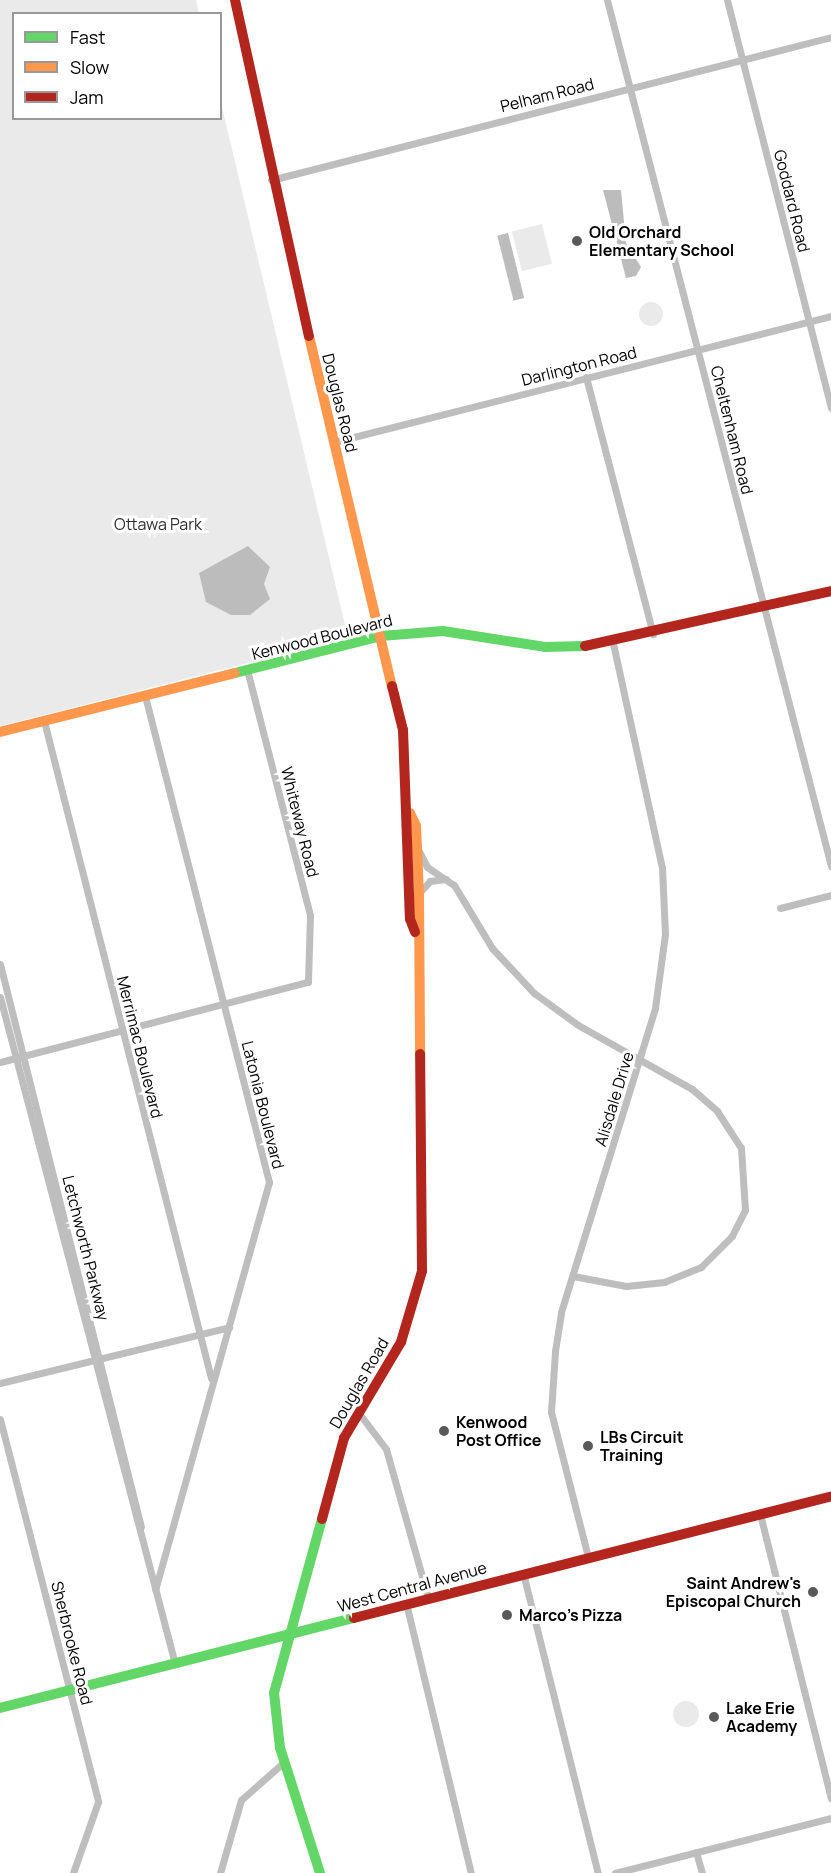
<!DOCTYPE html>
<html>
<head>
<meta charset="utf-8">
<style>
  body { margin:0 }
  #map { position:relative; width:831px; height:1873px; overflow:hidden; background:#fff; font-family:Manrope,sans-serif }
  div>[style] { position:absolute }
  .green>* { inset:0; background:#eaeaea; transform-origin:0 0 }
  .round { border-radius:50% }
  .water>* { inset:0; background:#bcbcbc; transform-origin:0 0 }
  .street>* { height:7px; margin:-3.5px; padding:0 3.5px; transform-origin:3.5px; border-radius:3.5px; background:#bebebe }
  .fast>* { height:10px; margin:-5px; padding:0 5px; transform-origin:5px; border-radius:5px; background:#63d668 }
  .slow>* { height:10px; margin:-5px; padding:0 5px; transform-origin:5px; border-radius:5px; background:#ff974d }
  .jam>* { height:10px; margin:-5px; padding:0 5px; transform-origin:5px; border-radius:5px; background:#b3261e }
  .dots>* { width:16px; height:16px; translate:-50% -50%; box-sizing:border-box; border:3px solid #fff; border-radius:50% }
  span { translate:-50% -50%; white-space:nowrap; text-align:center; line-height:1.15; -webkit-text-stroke:6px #fff; paint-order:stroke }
  .street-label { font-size:16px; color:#000 }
  .poi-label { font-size:16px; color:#000; font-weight:700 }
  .left { translate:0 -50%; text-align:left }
  .right { translate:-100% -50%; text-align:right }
  .park-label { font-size:16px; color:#2f2f2f }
  .legend { position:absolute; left:12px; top:12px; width:210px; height:108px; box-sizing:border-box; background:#fff; border:2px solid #999; margin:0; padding:8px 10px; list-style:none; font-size:18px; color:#000 }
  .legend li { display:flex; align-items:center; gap:12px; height:30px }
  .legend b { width:30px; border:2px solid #999 }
</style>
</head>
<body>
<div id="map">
  <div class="green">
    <div style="clip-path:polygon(0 0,196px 0,199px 13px,14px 14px,14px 118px,220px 118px,221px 103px,345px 625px,345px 634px,329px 642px,0 726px)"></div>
    <div style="left:542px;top:224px;width:41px;height:31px;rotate:76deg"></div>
    <div class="round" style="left:639px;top:302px;width:24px;height:24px"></div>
    <div class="round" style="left:673px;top:1701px;width:26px;height:26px"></div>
  </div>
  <div class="water">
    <div style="clip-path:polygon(603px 190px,621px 190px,626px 243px,641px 267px,636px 276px,626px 278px)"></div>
    <div style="left:508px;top:233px;width:67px;height:11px;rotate:76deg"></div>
    <div style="clip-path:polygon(248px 546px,270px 567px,264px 584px,270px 599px,250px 615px,231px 615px,206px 602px,199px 573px)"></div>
  </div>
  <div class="street">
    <div style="left:607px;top:0;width:895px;rotate:75.5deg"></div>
    <div style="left:727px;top:0;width:421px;rotate:75.7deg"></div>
    <div style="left:271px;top:180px;width:578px;rotate:-14.32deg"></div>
    <div style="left:586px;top:377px;width:266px;rotate:75.4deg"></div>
    <div style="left:334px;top:442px;width:513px;rotate:-14.23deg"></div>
    <div style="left:145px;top:696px;width:502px;rotate:75.69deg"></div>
    <div style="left:269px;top:1182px;width:423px;rotate:105.6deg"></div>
    <div style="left:44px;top:721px;width:678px;rotate:75.74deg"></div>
    <div style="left:419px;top:851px;width:18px;rotate:63deg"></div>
    <div style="left:427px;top:867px;width:32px;rotate:34deg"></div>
    <div style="left:454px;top:885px;width:74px;rotate:58.9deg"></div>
    <div style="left:492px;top:948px;width:62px;rotate:47deg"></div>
    <div style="left:534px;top:993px;width:54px;rotate:36deg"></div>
    <div style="left:578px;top:1025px;width:131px;rotate:29.3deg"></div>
    <div style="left:692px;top:1089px;width:33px;rotate:41deg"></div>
    <div style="left:717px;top:1111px;width:44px;rotate:57deg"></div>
    <div style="left:741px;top:1148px;width:62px;rotate:86.3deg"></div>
    <div style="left:745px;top:1210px;width:29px;rotate:117deg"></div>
    <div style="left:732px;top:1236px;width:44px;rotate:135deg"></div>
    <div style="left:701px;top:1267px;width:40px;rotate:158deg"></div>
    <div style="left:664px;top:1282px;width:38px;rotate:174deg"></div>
    <div style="left:626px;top:1286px;width:54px;rotate:-169.3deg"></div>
    <div style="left:420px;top:892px;width:15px;rotate:-48deg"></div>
    <div style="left:430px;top:881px;width:16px;rotate:-7deg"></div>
    <div style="left:780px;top:908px;width:53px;rotate:-14.3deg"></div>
    <div style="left:0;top:964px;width:580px;rotate:75.94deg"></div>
    <div style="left:0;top:997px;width:690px;rotate:75.3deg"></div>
    <div style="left:0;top:1062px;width:318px;rotate:-14.6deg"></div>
    <div style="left:308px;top:982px;width:67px;rotate:-88.3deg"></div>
    <div style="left:310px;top:915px;width:253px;rotate:-104.4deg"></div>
    <div style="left:0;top:1383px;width:236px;rotate:-13.7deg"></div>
    <div style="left:358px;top:1412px;width:46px;rotate:52.9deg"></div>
    <div style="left:386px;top:1449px;width:154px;rotate:74.2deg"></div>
    <div style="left:0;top:1419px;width:395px;rotate:75.6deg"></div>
    <div style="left:98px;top:1802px;width:75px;rotate:109.4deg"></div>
    <div style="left:760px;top:1514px;width:293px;rotate:76deg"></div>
    <div style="left:588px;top:1557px;width:150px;rotate:-104.3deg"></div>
    <div style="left:551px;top:1412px;width:61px;rotate:-86.2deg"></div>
    <div style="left:555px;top:1351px;width:39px;rotate:-81deg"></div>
    <div style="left:561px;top:1312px;width:318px;rotate:-72.8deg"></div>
    <div style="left:655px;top:1008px;width:75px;rotate:-82.3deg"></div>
    <div style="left:665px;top:934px;width:66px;rotate:-92.6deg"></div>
    <div style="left:662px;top:868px;width:229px;rotate:-102.3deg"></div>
    <div style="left:523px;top:1573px;width:309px;rotate:76deg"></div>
    <div style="left:406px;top:1603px;width:278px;rotate:76.5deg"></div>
    <div style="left:696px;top:1852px;width:22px;rotate:74deg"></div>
    <div style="left:220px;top:1873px;width:76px;rotate:-74deg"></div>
    <div style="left:241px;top:1800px;width:57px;rotate:-41.5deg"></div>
    <div style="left:615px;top:1873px;width:223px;rotate:-14.3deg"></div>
  </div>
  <div class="fast">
    <div style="left:235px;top:673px;width:151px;rotate:-14.2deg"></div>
    <div style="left:381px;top:636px;width:62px;rotate:-4.6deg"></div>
    <div style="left:443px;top:631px;width:103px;rotate:8.9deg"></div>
    <div style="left:545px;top:647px;width:40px;rotate:-1.4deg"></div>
    <div style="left:0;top:1708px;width:365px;rotate:-14.3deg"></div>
    <div style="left:320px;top:1873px;width:131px;rotate:-107.7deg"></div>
    <div style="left:280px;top:1748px;width:55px;rotate:-96.2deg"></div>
    <div style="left:274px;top:1693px;width:180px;rotate:-74.6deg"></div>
  </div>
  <div class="slow">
    <div style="left:309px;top:336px;width:360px;rotate:76.7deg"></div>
    <div style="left:0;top:732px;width:242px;rotate:-14.1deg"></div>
    <div style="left:410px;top:813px;width:14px;rotate:65deg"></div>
    <div style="left:416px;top:826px;width:70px;rotate:87.5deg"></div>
    <div style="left:419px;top:896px;width:158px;rotate:89.6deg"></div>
  </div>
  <div class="jam">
    <div style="left:235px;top:0;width:344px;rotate:77.6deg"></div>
    <div style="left:585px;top:646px;width:252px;rotate:-12.6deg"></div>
    <div style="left:392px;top:686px;width:45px;rotate:76deg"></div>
    <div style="left:403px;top:730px;width:189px;rotate:87.9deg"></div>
    <div style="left:410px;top:919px;width:14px;rotate:69deg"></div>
    <div style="left:322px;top:1519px;width:84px;rotate:-74.8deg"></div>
    <div style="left:344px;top:1438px;width:112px;rotate:-59.3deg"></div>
    <div style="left:401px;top:1342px;width:74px;rotate:-73.5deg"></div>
    <div style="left:422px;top:1271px;width:217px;rotate:-90.5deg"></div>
    <div style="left:354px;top:1618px;width:492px;rotate:-14.3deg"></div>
  </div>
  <div class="dots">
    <div style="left:577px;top:241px;background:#595959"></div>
    <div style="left:444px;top:1431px;background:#595959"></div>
    <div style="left:588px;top:1446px;background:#595959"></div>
    <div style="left:813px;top:1592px;background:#595959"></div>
    <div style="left:507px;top:1615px;background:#595959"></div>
    <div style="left:714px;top:1717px;background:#595959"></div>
  </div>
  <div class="street-label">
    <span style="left:547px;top:95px;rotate:-14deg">Pelham Road</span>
    <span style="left:792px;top:201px;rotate:76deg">Goddard Road</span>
    <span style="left:579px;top:366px;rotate:-14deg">Darlington Road</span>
    <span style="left:340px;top:403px;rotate:76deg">Douglas Road</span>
    <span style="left:732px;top:430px;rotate:76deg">Cheltenham Road</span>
    <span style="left:322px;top:637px;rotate:-14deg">Kenwood Boulevard</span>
    <span style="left:300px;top:822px;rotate:76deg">Whiteway Road</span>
    <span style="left:140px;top:1047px;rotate:76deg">Merrimac Boulevard</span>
    <span style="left:614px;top:1099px;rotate:-73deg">Alisdale Drive</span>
    <span style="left:263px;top:1105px;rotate:76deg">Latonia Boulevard</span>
    <span style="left:86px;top:1248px;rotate:76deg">Letchworth Parkway</span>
    <span style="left:359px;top:1383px;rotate:-60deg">Douglas Road</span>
    <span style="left:412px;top:1587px;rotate:-15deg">West Central Avenue</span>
    <span style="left:72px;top:1643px;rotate:76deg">Sherbrooke Road</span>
  </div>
  <div class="poi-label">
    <span class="left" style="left:589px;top:241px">Old Orchard<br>Elementary School</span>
    <span class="left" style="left:456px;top:1431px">Kenwood<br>Post Office</span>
    <span class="left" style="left:600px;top:1446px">LBs Circuit<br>Training</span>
    <span class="right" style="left:801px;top:1592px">Saint Andrew's<br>Episcopal Church</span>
    <span class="left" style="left:519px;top:1615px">Marco's Pizza</span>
    <span class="left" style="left:726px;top:1717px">Lake Erie<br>Academy</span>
  </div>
  <div class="park-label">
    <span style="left:158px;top:524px">Ottawa Park</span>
  </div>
  <ul class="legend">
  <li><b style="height:8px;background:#63d668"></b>Fast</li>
  <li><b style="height:8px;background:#ff974d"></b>Slow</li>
  <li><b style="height:8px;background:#b3261e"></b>Jam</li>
  </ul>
</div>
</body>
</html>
